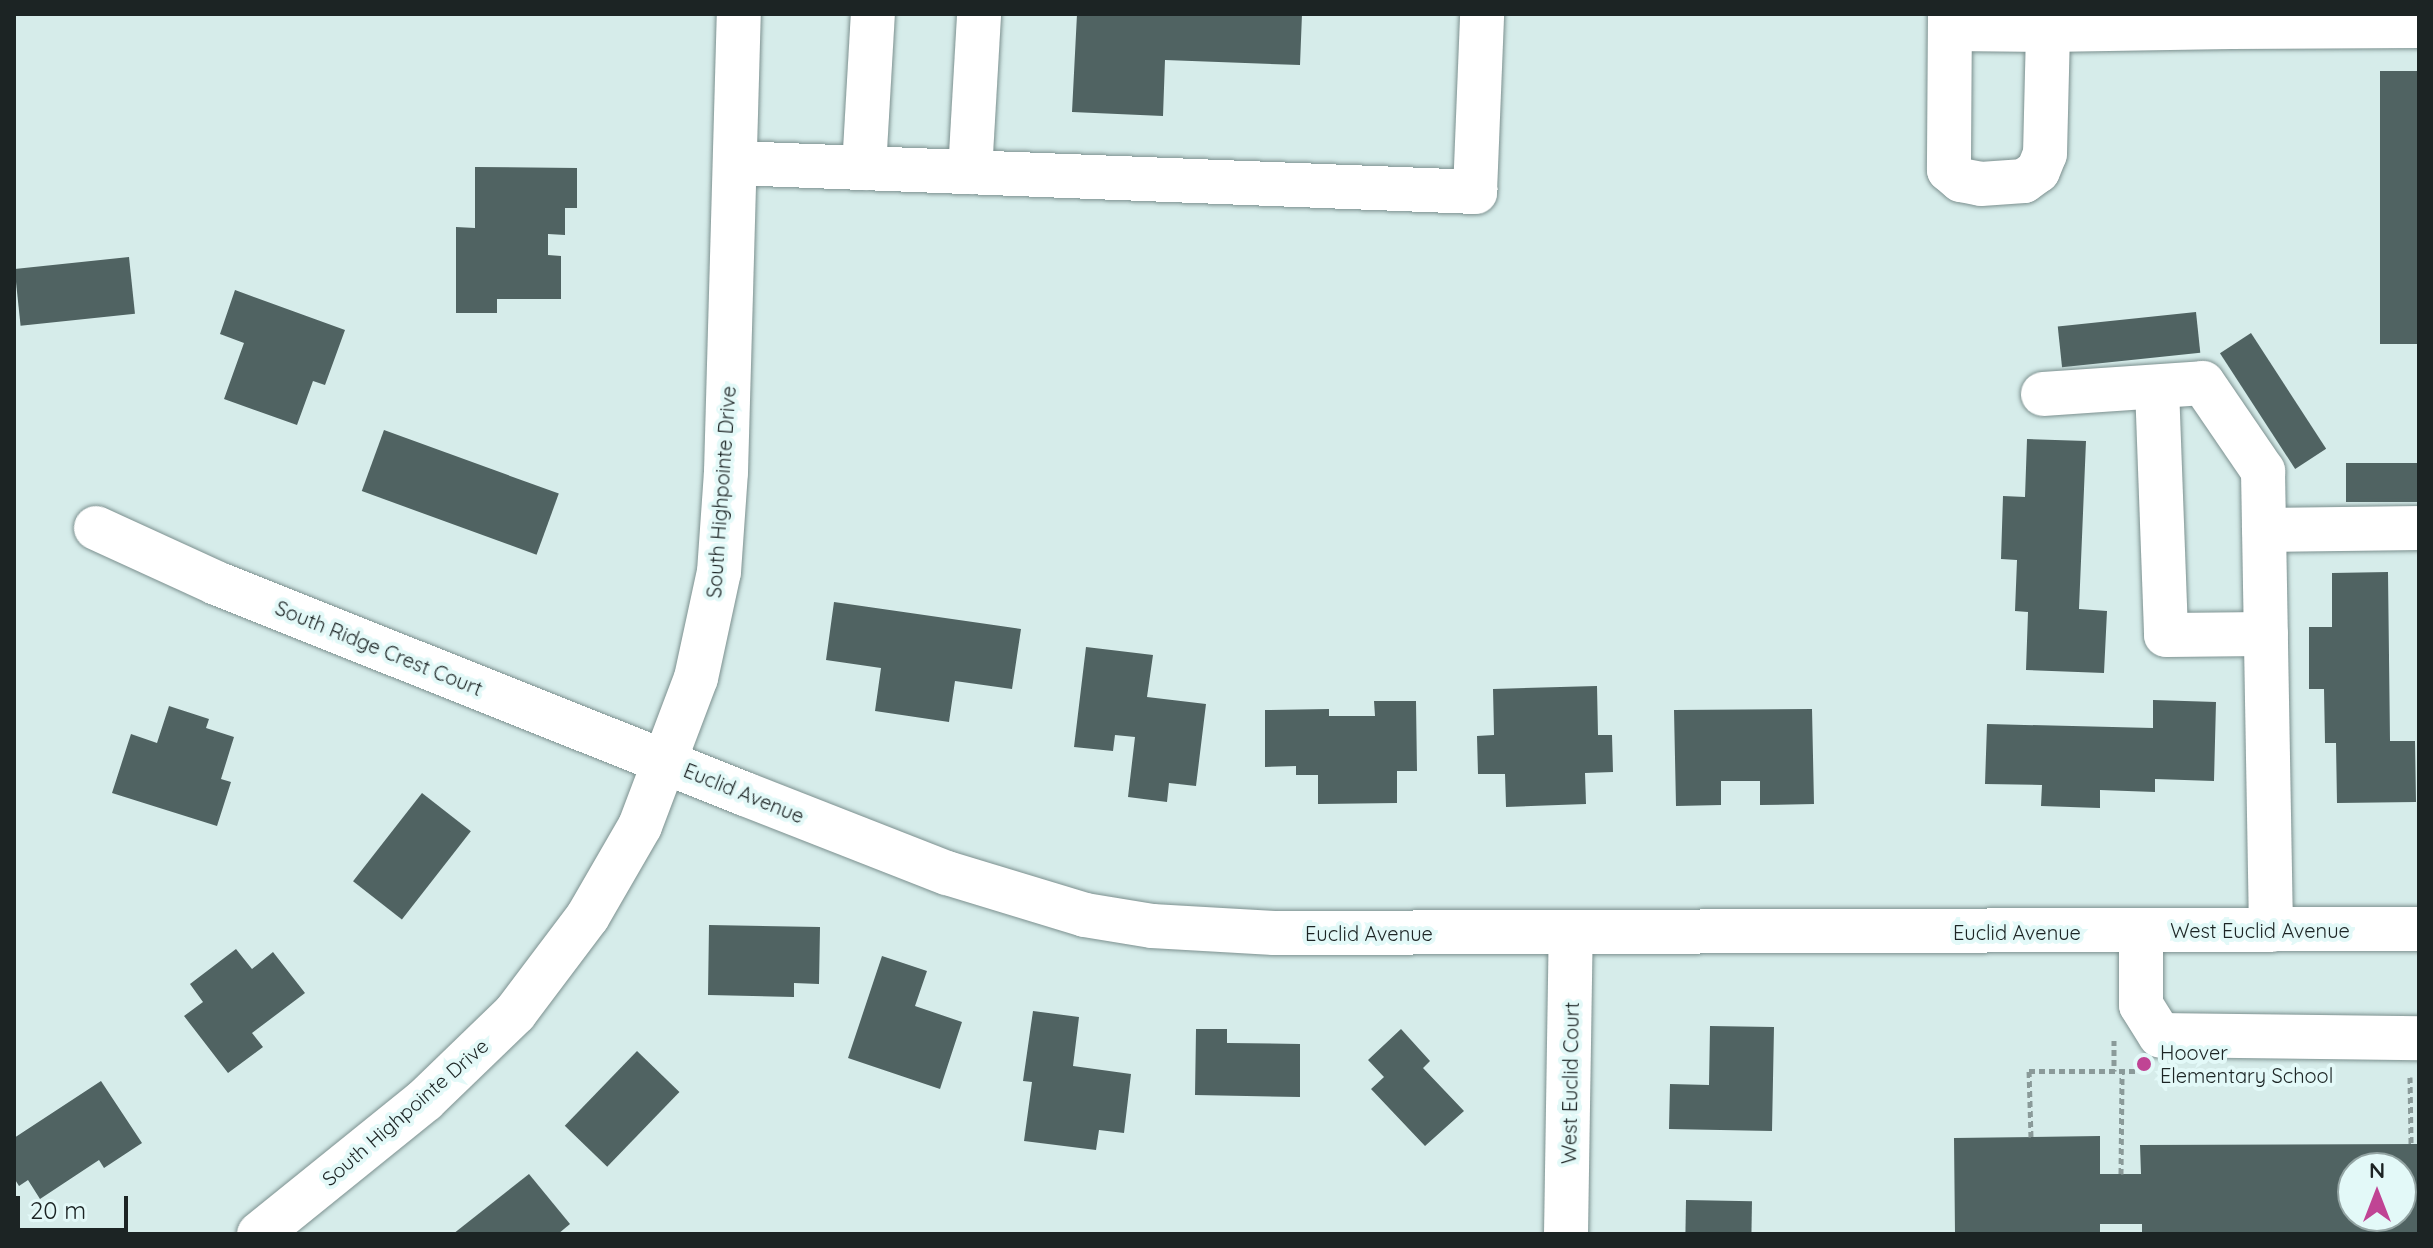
<!DOCTYPE html>
<html>
<head>
<meta charset="utf-8">
<style>
  body { margin:0 }
  #map { position:relative; width:2433px; height:1248px; overflow:hidden; background:#d6ecea; font-family:Quicksand,sans-serif }
  div>[style] { position:absolute }
  .building>* { inset:0; background:#506362; transform-origin:0 0 }
  .path>* { height:5px; margin-top:-2.5px; transform-origin:0; background:repeating-linear-gradient(90deg,#8a9a99 0 6px,transparent 0 10px) }
  .roads { filter:drop-shadow(0 0 2px #7c908f) drop-shadow(0 0 2px #7c908f) }
  .minor>* { height:44px; margin:-22px; padding:0 22px; transform-origin:22px; border-radius:22px; background:#fff }
  .dots>* { width:22px; height:22px; translate:-50% -50%; box-sizing:border-box; border:4px solid #e3f9f8; border-radius:50% }
  span { translate:-50% -50%; white-space:nowrap; text-align:center; line-height:1.15; -webkit-text-stroke:8px #e3f9f8; paint-order:stroke }
  .street-label { font-size:20px; color:#1c2424 }
  .poi-label { font-size:20px; color:#1c2424 }
  .left { translate:0 -50%; text-align:left }
  .frame { position:absolute; inset:0; border:16px solid #1c2424; pointer-events:none }
  .north { position:absolute; left:2337px; top:1152px; width:80px; height:80px; box-sizing:border-box; background:#e3f9f8; border:2px solid #93a4a3; border-radius:50%; rotate:0deg; font-size:22px; font-weight:700; line-height:32px; text-align:center; color:#1c2424 }
  .north::after { content:''; display:block; margin:auto; width:28px; height:36px; background:#c04494; clip-path:polygon(50% 0,100% 100%,50% 72%,0 100%) }
  .scale { position:absolute; left:16px; top:1196px; width:112px; height:36px; box-sizing:border-box; border:4px solid #1c2424; border-top:0; padding-left:10px; font-size:24px; line-height:28px; white-space:nowrap; color:#1c2424; -webkit-text-stroke:6px #e3f9f8; paint-order:stroke }
</style>
</head>
<body>
<div id="map">
  <div class="building">
    <div style="clip-path:polygon(1077px 14px,1302px 14px,1300px 65px,1165px 60px,1163px 116px,1072px 112px)"></div>
    <div style="left:2380px;top:71px;width:39px;height:273px"></div>
    <div style="clip-path:polygon(475px 167px,577px 168px,577px 208px,565px 208px,565px 235px,548px 234px,548px 255px,561px 256px,561px 299px,497px 299px,497px 313px,456px 313px,456px 227px,475px 228px)"></div>
    <div style="left:129px;top:257px;width:57px;height:115px;rotate:84deg"></div>
    <div style="clip-path:polygon(235px 290px,345px 330px,325px 385px,313px 381px,297px 425px,224px 399px,244px 343px,220px 334px)"></div>
    <div style="left:2196px;top:312px;width:41px;height:139px;rotate:84deg"></div>
    <div style="left:2251px;top:333px;width:138px;height:37px;rotate:57deg"></div>
    <div style="left:384px;top:430px;width:186px;height:65px;rotate:20deg"></div>
    <div style="clip-path:polygon(2027px 439px,2086px 441px,2079px 609px,2107px 611px,2104px 673px,2026px 670px,2028px 612px,2015px 611px,2017px 560px,2001px 559px,2003px 496px,2025px 497px)"></div>
    <div style="left:2419px;top:463px;width:39px;height:73px;rotate:90deg"></div>
    <div style="clip-path:polygon(2388px 572px,2390px 741px,2415px 741px,2416px 802px,2337px 803px,2336px 743px,2325px 743px,2324px 689px,2309px 689px,2309px 627px,2332px 627px,2332px 573px)"></div>
    <div style="clip-path:polygon(834px 602px,1021px 629px,1012px 689px,955px 681px,949px 722px,875px 711px,881px 668px,826px 660px)"></div>
    <div style="clip-path:polygon(1086px 647px,1153px 655px,1147px 697px,1206px 704px,1196px 786px,1169px 783px,1167px 802px,1128px 797px,1135px 737px,1115px 735px,1113px 751px,1074px 747px)"></div>
    <div style="clip-path:polygon(1597px 686px,1598px 735px,1612px 735px,1613px 772px,1585px 773px,1586px 804px,1506px 807px,1505px 774px,1478px 774px,1477px 736px,1494px 735px,1493px 689px)"></div>
    <div style="clip-path:polygon(2153px 700px,2216px 702px,2214px 781px,2155px 779px,2155px 792px,2100px 790px,2100px 808px,2041px 806px,2042px 785px,1985px 784px,1987px 724px,2153px 728px)"></div>
    <div style="clip-path:polygon(1374px 701px,1416px 701px,1417px 771px,1397px 771px,1397px 803px,1318px 804px,1318px 775px,1296px 775px,1296px 766px,1265px 767px,1265px 710px,1329px 709px,1329px 716px,1375px 716px)"></div>
    <div style="clip-path:polygon(169px 706px,209px 719px,206px 728px,234px 737px,221px 779px,231px 782px,217px 826px,112px 793px,131px 734px,157px 743px)"></div>
    <div style="clip-path:polygon(1812px 709px,1814px 804px,1760px 805px,1760px 781px,1721px 781px,1721px 805px,1676px 806px,1674px 710px)"></div>
    <div style="left:422px;top:793px;width:62px;height:112px;rotate:38deg"></div>
    <div style="clip-path:polygon(709px 925px,820px 927px,819px 984px,794px 983px,794px 997px,708px 995px)"></div>
    <div style="clip-path:polygon(236px 949px,252px 969px,273px 952px,305px 993px,252px 1033px,263px 1047px,228px 1073px,184px 1016px,203px 1002px,190px 984px)"></div>
    <div style="clip-path:polygon(882px 956px,927px 971px,915px 1006px,962px 1022px,940px 1089px,848px 1058px)"></div>
    <div style="clip-path:polygon(1033px 1011px,1079px 1017px,1073px 1066px,1131px 1074px,1124px 1133px,1099px 1130px,1096px 1150px,1024px 1141px,1032px 1082px,1023px 1081px)"></div>
    <div style="clip-path:polygon(1710px 1026px,1774px 1027px,1772px 1131px,1669px 1129px,1670px 1084px,1709px 1085px)"></div>
    <div style="clip-path:polygon(1196px 1029px,1227px 1029px,1227px 1043px,1300px 1044px,1300px 1097px,1195px 1095px)"></div>
    <div style="clip-path:polygon(1401px 1029px,1430px 1061px,1423px 1068px,1464px 1111px,1425px 1146px,1371px 1089px,1384px 1077px,1368px 1060px)"></div>
    <div style="left:637px;top:1051px;width:59px;height:104px;rotate:44deg"></div>
    <div style="clip-path:polygon(101px 1081px,142px 1143px,104px 1168px,99px 1160px,40px 1199px,28px 1180px,19px 1186px,14px 1178px,14px 1138px)"></div>
    <div style="clip-path:polygon(evenodd,2100px 1136px,2100px 1174px,2141px 1174px,2140px 1145px,2419px 1144px,2419px 1234px,2142px 1234px,2142px 1224px,2100px 1224px,2100px 1234px,1955px 1234px,1954px 1138px,2100px 1136px,2353px 1168px,2401px 1168px,2401px 1216px,2353px 1216px,2353px 1168px)"></div>
    <div style="clip-path:polygon(529px 1174px,570px 1224px,558px 1234px,453px 1234px)"></div>
    <div style="left:1686px;top:1200px;width:66px;height:34px;rotate:1deg"></div>
  </div>
  <div class="path">
    <div style="left:2114px;top:1040px;width:31px;rotate:90deg"></div>
    <div style="left:2410px;top:1077px;width:67px;rotate:89.1deg"></div>
    <div style="left:2031px;top:1137px;width:66px;rotate:-91.7deg"></div>
    <div style="left:2029px;top:1071px;width:109px"></div>
    <div style="left:2121px;top:1174px;width:103px;rotate:-89.4deg"></div>
  </div>
  <div class="roads">
    <div class="minor">
      <div style="left:1950px;top:14px;width:156px;rotate:90.4deg"></div>
      <div style="left:1949px;top:170px;width:16px;rotate:40deg"></div>
      <div style="left:1961px;top:180px;width:20px;rotate:11deg"></div>
      <div style="left:1981px;top:184px;width:43px;rotate:-4deg"></div>
      <div style="left:2024px;top:181px;width:17px;rotate:-36deg"></div>
      <div style="left:2038px;top:171px;width:18px;rotate:-68deg"></div>
      <div style="left:2045px;top:154px;width:124px;rotate:-88.6deg"></div>
      <div style="left:2048px;top:30px;width:183px;rotate:-0.9deg"></div>
      <div style="left:2231px;top:14px;width:13px;rotate:90deg"></div>
      <div style="left:2231px;top:27px;width:188px;rotate:-0.3deg"></div>
      <div style="left:1950px;top:29px;width:98px;rotate:0.6deg"></div>
      <div style="left:735px;top:163px;width:741px;rotate:2.24deg"></div>
      <div style="left:1475px;top:192px;width:178px;rotate:-87.7deg"></div>
      <div style="left:864px;top:168px;width:154px;rotate:-86.7deg"></div>
      <div style="left:970px;top:172px;width:158px;rotate:-86.7deg"></div>
      <div style="left:2157px;top:387px;width:248px;rotate:87.9deg"></div>
      <div style="left:2166px;top:635px;width:100px;rotate:-0.6deg"></div>
      <div style="left:2043px;top:394px;width:160px;rotate:-3.9deg"></div>
      <div style="left:2203px;top:383px;width:107px;rotate:55.7deg"></div>
      <div style="left:2263px;top:471px;width:459px;rotate:89deg"></div>
      <div style="left:96px;top:528px;width:132px;rotate:24.6deg"></div>
      <div style="left:216px;top:583px;width:570px;rotate:21.75deg"></div>
      <div style="left:745px;top:794px;width:217px;rotate:21.4deg"></div>
      <div style="left:947px;top:873px;width:144px;rotate:16.9deg"></div>
      <div style="left:1085px;top:915px;width:68px;rotate:9.3deg"></div>
      <div style="left:1152px;top:926px;width:122px;rotate:3.3deg"></div>
      <div style="left:1274px;top:933px;width:1145px;rotate:-0.2deg"></div>
      <div style="left:2264px;top:530px;width:155px;rotate:-0.7deg"></div>
      <div style="left:2141px;top:931px;width:74px;rotate:90deg"></div>
      <div style="left:2141px;top:1005px;width:36px;rotate:58deg"></div>
      <div style="left:2160px;top:1035px;width:259px;rotate:0.7deg"></div>
      <div style="left:259px;top:1234px;width:213px;rotate:-38.9deg"></div>
      <div style="left:425px;top:1100px;width:125px;rotate:-44deg"></div>
      <div style="left:515px;top:1013px;width:121px;rotate:-53deg"></div>
      <div style="left:588px;top:916px;width:104px;rotate:-60deg"></div>
      <div style="left:640px;top:826px;width:158px;rotate:-69.3deg"></div>
      <div style="left:696px;top:678px;width:108px;rotate:-77.8deg"></div>
      <div style="left:719px;top:572px;width:100px;rotate:-86deg"></div>
      <div style="left:726px;top:472px;width:458px;rotate:-88.4deg"></div>
      <div style="left:1566px;top:1234px;width:302px;rotate:-89.1deg"></div>
    </div>
  </div>
  <div class="dots">
    <div style="left:2144px;top:1064px;background:#c04494"></div>
  </div>
  <div class="street-label">
    <span style="left:721px;top:492px;rotate:-86deg">South Highpointe Drive</span>
    <span style="left:379px;top:648px;rotate:22deg">South Ridge Crest Court</span>
    <span style="left:744px;top:793px;rotate:22deg">Euclid Avenue</span>
    <span style="left:2260px;top:930px">West Euclid Avenue</span>
    <span style="left:2017px;top:932px">Euclid Avenue</span>
    <span style="left:1369px;top:933px">Euclid Avenue</span>
    <span style="left:1570px;top:1083px;rotate:-89deg">West Euclid Court</span>
    <span style="left:405px;top:1112px;rotate:-41deg">South Highpointe Drive</span>
  </div>
  <div class="poi-label">
    <span class="left" style="left:2160px;top:1064px">Hoover<br>Elementary School</span>
  </div>
  <div class="frame"></div>
  <div class="north">N</div>
  <div class="scale">20 m</div>
</div>
</body>
</html>
